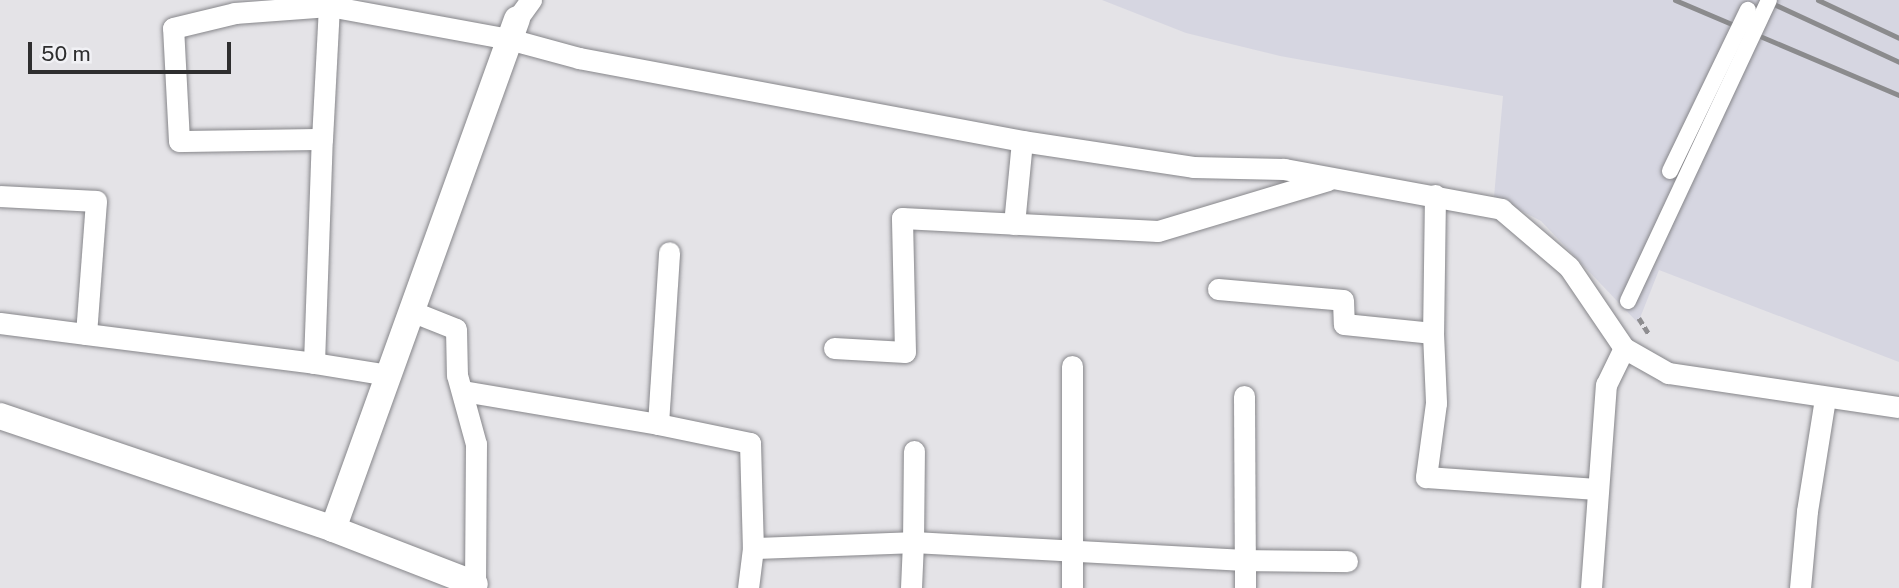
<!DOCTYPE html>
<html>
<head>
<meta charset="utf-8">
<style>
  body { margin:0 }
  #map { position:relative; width:1899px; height:588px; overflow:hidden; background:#e4e3e7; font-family:"Public Sans",sans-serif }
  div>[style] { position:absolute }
  .built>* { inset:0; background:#d6d6e1 }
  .path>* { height:4.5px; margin-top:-2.25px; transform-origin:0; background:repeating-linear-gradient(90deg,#8e8d90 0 7px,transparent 0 10.5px) }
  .roads { filter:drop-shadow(0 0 2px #86868a) drop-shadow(0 0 2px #86868a) }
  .minor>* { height:21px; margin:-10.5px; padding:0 10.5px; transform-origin:10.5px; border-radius:10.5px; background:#fff }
  .tertiary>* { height:26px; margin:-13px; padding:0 13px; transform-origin:13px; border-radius:13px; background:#fff }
  .rail>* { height:5px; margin:-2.5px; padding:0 2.5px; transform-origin:2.5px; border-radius:2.5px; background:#8b8b8d }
  .bridges { filter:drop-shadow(0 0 2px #86868a) drop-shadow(0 0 2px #86868a) }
  .pedestrian-bridge>* { height:16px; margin:-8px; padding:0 8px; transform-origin:8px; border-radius:8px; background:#fff }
  span { translate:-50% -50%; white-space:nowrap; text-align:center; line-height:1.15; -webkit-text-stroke:7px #f1f1f5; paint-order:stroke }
  .scale { position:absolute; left:28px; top:42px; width:203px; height:32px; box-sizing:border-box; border:4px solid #2e2e2f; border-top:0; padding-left:9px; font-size:21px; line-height:24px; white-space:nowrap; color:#2e2e2f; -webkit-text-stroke:5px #f1f1f5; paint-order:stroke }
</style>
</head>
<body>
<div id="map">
  <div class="built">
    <div style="clip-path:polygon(1102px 0,1899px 0,1899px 362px,1659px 270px,1638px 323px,1541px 221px,1494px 197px,1503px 96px,1280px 56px,1186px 33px)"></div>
  </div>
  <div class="path">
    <div style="left:1639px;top:318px;width:19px;rotate:58deg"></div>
  </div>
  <div class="roads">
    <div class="minor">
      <div style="left:328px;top:0;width:6px;rotate:81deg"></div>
      <div style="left:329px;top:6px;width:183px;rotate:10.4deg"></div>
      <div style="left:509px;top:39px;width:73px;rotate:15.2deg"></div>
      <div style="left:579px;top:58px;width:451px;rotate:10.6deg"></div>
      <div style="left:1022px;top:141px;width:173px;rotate:8.6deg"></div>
      <div style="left:1193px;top:167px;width:91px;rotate:1.3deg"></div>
      <div style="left:1284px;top:169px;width:221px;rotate:10.4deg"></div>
      <div style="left:1501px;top:209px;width:89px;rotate:40.5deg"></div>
      <div style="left:1569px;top:267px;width:98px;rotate:55.8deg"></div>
      <div style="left:1624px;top:348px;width:51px;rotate:29.6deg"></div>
      <div style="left:1668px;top:373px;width:233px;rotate:8.4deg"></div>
      <div style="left:517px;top:19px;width:24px;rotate:-54deg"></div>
      <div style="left:1435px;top:195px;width:138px;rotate:90.8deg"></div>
      <div style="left:1433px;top:333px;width:70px;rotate:87.5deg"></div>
      <div style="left:1436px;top:403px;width:75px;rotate:97.7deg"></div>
      <div style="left:1426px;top:477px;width:171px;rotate:4deg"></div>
      <div style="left:0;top:196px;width:96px;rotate:3deg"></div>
      <div style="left:96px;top:201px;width:133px;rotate:94.3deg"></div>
      <div style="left:86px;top:334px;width:230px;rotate:7.2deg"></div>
      <div style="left:314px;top:363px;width:76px;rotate:9.1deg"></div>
      <div style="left:1014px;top:224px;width:83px;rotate:-84.5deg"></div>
      <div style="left:1218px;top:289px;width:125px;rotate:5deg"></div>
      <div style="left:1343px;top:300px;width:24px;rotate:88deg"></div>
      <div style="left:1344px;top:324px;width:89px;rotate:5.8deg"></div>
      <div style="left:411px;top:311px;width:48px;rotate:21.8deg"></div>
      <div style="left:456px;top:329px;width:46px;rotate:88.8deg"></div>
      <div style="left:457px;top:375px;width:72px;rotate:74.6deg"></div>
      <div style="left:476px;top:444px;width:144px;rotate:90.4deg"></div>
      <div style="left:0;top:323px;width:87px;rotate:7.3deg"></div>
      <div style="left:834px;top:348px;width:71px;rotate:3.2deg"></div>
      <div style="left:905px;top:352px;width:134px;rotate:-91.3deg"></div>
      <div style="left:902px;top:218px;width:256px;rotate:2.9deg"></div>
      <div style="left:1158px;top:231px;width:177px;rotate:-16.7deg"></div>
      <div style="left:314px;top:363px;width:224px;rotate:-88deg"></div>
      <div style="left:322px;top:139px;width:143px;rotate:179.2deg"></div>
      <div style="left:179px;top:141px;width:113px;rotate:-93deg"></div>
      <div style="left:173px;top:28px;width:64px;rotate:-13.6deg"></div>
      <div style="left:235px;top:13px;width:94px;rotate:-4.3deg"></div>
      <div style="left:329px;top:6px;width:133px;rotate:93deg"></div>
      <div style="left:1072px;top:366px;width:222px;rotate:90deg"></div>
      <div style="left:463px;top:391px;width:198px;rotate:9.6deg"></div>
      <div style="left:658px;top:424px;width:94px;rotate:11.7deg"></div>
      <div style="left:750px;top:443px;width:105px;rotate:88.4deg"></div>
      <div style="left:753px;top:548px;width:40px;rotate:97.1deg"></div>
      <div style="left:1244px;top:396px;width:164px;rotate:89.7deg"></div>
      <div style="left:1245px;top:560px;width:102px;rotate:0.6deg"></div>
      <div style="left:658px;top:424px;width:172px;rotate:-86.3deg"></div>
      <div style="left:753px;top:548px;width:160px;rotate:-2.1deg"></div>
      <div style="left:913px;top:542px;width:91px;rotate:-89.4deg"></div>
      <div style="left:911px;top:588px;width:46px;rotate:-87.5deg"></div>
      <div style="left:913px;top:542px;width:332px;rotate:3.1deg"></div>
      <div style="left:1245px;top:560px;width:28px;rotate:90deg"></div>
      <div style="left:1591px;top:588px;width:204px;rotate:-85.8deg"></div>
      <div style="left:1606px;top:385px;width:41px;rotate:-64.1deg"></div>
      <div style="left:1800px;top:588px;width:77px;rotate:-84.8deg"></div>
      <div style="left:1807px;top:511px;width:114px;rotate:-80.9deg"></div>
    </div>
    <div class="tertiary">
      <div style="left:0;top:416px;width:352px;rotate:18.7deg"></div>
      <div style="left:333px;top:529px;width:152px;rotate:21.2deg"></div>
      <div style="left:333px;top:529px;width:542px;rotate:-70.16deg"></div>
    </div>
  </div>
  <div class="rail">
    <div style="left:1675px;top:0;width:243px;rotate:23deg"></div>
    <div style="left:1765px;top:0;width:148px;rotate:24.8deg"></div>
    <div style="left:1818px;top:0;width:89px;rotate:25.1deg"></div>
  </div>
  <div class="bridges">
    <div class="pedestrian-bridge">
      <div style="left:1670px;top:171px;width:179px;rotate:-64.2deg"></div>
      <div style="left:1628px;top:301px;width:332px;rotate:-64.9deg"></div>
    </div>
  </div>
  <div class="scale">50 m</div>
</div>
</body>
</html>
